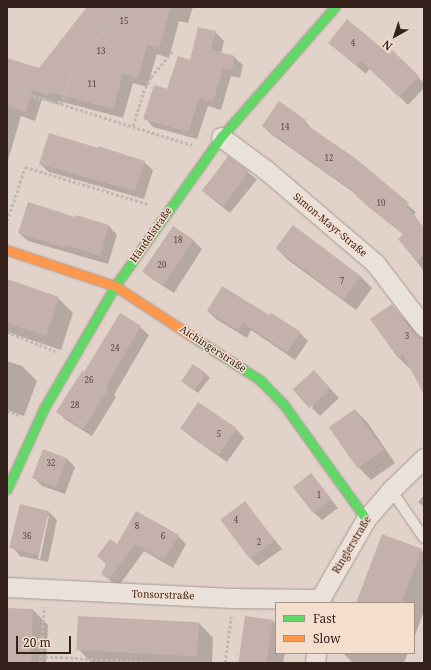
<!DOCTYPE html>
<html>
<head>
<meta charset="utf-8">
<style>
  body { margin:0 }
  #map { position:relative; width:431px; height:670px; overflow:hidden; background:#e2d3ca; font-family:"Noto Serif",serif }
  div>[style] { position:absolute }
  .shadow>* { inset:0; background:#0003; transform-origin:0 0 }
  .building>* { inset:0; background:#c5b1ab; transform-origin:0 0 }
  .path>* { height:2.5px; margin-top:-1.25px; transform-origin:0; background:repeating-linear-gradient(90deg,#c2b8b2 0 3px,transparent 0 5px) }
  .roads { filter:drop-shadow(0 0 1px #a79993) drop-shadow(0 0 1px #a79993) }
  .lane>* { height:10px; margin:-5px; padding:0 5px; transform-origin:5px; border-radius:5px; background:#eae1db }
  .street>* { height:19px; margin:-9.5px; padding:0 9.5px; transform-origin:9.5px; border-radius:9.5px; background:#eae1db }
  .fast>* { height:9px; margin:-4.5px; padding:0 4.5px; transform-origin:4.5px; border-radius:4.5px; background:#63d668 }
  .slow>* { height:9px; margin:-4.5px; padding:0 4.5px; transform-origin:4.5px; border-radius:4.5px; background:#ff974d }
  span { translate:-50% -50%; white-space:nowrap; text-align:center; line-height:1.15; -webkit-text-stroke:3px #f4dece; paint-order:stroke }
  .number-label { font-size:8px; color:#584540 }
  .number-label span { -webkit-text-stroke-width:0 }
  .street-label { font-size:10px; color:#34211c }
  .frame { position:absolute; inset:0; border:8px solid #34211c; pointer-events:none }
  .legend { position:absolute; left:275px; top:602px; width:140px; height:52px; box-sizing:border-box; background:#f4dece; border:1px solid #a79287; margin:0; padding:5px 7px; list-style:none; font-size:12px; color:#34211c }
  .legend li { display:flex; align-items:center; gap:8px; height:20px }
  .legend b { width:20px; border:1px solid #a79287 }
  .north { position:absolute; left:375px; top:16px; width:40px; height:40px; -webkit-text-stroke:3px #f4dece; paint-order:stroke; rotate:219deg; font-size:11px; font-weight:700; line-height:16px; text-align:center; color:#34211c }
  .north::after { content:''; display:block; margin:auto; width:14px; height:18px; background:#34211c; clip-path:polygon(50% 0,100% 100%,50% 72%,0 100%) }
  .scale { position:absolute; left:16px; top:636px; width:55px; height:18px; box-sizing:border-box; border:2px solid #34211c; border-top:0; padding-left:5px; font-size:12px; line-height:14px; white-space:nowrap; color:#34211c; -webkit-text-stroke:3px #f4dece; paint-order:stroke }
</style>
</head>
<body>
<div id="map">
  <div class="shadow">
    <div style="clip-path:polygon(88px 7px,193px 7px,188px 23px,179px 21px,169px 58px,157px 54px,147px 87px,133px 83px,123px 118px,59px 101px,57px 104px,42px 99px,35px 121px,21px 116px,7px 164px,7px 59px,39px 69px)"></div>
    <div style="clip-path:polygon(215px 32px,224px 41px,221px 53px,234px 57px,243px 65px,240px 78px,231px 76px,221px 110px,208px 106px,197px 139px,153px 127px,145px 118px)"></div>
    <div style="clip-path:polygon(329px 43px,389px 55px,392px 52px,424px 83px,424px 88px,408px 105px,370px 68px,366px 74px)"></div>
    <div style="clip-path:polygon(305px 121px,313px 130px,416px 212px,414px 215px,424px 228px,424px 271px,399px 239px,404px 235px,365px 204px,357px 195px,271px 134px,263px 126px)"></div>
    <div style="left:229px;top:157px;width:36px;height:43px;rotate:39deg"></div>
    <div style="clip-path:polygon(144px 162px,153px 170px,144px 199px,49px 172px,40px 164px)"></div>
    <div style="clip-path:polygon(76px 216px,109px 226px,117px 235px,108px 264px,28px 241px,19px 233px,76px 219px)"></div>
    <div style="clip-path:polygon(193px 240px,202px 249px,174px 293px,152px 279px,143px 271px)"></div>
    <div style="clip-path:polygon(276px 248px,360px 276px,372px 288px,356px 310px,288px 260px)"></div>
    <div style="clip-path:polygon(7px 280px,58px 298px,73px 313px,61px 350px,7px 332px)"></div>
    <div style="clip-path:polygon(392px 305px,424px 340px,424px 392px,411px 366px,409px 368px,398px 357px)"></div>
    <div style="clip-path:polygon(208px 311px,270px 317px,300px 333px,308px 341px,295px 360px,251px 330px,247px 338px,216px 319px)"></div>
    <div style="clip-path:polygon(140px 327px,149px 335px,114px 395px,116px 397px,92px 436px,66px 420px,58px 412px,84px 374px)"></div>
    <div style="clip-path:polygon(7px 361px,22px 366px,37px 381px,24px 416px,7px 410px)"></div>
    <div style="clip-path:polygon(206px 374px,210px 378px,198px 393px,187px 385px)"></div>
    <div style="clip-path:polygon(322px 380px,339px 398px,320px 416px,312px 408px)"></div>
    <div style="clip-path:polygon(355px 410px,367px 422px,395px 463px,371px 480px,359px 468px)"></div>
    <div style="clip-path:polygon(182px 427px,236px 429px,244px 438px,227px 462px,190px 436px)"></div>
    <div style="clip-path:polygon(66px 458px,75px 467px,65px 494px,42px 486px,34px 478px)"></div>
    <div style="clip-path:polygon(311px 475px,338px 508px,322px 520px,313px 512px)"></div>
    <div style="clip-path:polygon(424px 495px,424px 507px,418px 502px)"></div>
    <div style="clip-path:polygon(245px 503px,282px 549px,258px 566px,250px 558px)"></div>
    <div style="clip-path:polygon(evenodd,49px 512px,57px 520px,48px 562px,20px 556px,12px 547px,49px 512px,47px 516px,49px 516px,40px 559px,38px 559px,47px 516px)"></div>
    <div style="clip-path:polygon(178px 536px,186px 544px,173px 568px,144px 551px,118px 587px,102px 574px,107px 565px,98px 556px,118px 546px)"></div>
    <div style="clip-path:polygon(421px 550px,424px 553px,424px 611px,414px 638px,414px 603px,357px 603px)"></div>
    <div style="clip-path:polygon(7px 609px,33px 610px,48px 625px,46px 663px,7px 663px)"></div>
    <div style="clip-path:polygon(272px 620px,276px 624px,276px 653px,285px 653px,283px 663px,239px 663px)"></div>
    <div style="clip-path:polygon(199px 623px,213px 638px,212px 663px,92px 663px,78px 649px)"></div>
    <div style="clip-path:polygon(343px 653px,408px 653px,404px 663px,353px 663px)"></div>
  </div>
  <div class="building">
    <div style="clip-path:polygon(87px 7px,171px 7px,159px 48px,147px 45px,138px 78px,123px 73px,113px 109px,49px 92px,47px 95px,32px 90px,26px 112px,7px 106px,7px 58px,39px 68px)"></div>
    <div style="clip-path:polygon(347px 19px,389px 54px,392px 50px,419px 76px,399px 97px,361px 61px,357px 66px,328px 43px)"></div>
    <div style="clip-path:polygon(198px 27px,216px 31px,211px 50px,235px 56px,232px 70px,223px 68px,213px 102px,199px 98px,188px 132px,143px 119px,154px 85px,167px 89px,178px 56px,190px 60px)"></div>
    <div style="clip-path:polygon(279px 101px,306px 120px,304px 123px,355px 158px,409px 203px,406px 206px,424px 228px,424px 255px,416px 261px,398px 239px,403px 234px,356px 196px,357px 194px,262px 126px)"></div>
    <div style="clip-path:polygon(49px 133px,98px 148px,98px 146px,145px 161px,135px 191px,39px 164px)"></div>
    <div style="left:228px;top:156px;width:26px;height:43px;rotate:36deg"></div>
    <div style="clip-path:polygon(28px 202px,75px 217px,76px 215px,109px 225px,100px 256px,66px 245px,65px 248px,18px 233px)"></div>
    <div style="left:293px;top:225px;width:85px;height:29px;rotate:37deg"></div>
    <div style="left:173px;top:226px;width:25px;height:55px;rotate:34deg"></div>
    <div style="clip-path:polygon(7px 279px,59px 297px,46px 336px,7px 323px)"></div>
    <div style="clip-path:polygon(222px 286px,269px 315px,271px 313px,301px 332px,287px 352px,243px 323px,238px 330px,207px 311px)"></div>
    <div style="clip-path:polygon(392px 304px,415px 334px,424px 339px,424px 395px,403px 354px,398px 358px,370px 319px)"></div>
    <div style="clip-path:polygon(120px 313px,141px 326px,106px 386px,109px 388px,83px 429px,56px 412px,82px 371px,84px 372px)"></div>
    <div style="left:193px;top:364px;width:16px;height:21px;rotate:35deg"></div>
    <div style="left:314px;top:370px;width:25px;height:29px;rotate:48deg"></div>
    <div style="left:198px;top:402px;width:47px;height:32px;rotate:34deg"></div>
    <div style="left:355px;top:409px;width:50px;height:32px;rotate:55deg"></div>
    <div style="left:43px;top:449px;width:26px;height:31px;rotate:21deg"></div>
    <div style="left:311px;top:473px;width:33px;height:23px;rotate:52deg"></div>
    <div style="left:245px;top:501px;width:49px;height:31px;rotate:53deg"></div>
    <div style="left:20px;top:504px;width:30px;height:45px;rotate:14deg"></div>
    <div style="clip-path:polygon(136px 511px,179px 535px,164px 560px,135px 544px,109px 579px,101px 574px,106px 564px,97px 556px,110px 539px,117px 544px)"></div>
    <div style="clip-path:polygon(382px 534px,422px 549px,401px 603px,356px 603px)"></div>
    <div style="left:7px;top:608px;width:26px;height:55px;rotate:2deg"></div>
    <div style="left:78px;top:616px;width:121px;height:34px;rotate:3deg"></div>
    <div style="left:245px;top:616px;width:28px;height:48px;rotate:8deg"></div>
  </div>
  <div class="path">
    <div style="left:14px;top:90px;width:49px;rotate:16.6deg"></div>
    <div style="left:61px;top:104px;width:29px;rotate:-72deg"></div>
    <div style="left:70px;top:76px;width:86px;rotate:-53.5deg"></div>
    <div style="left:61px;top:104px;width:137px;rotate:17.4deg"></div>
    <div style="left:133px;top:126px;width:34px;rotate:-73deg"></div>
    <div style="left:143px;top:93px;width:18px;rotate:-63deg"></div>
    <div style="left:151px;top:77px;width:34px;rotate:-50deg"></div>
    <div style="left:7px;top:221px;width:57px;rotate:-71.6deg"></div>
    <div style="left:25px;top:167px;width:128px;rotate:16.7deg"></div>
    <div style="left:7px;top:332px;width:52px;rotate:21.6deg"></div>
    <div style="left:7px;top:411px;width:13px;rotate:18deg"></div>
    <div style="left:40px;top:656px;width:121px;rotate:3.3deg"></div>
    <div style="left:40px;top:663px;width:56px;rotate:-85.9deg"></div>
    <div style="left:225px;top:663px;width:47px;rotate:-82.7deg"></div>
  </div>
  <div class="roads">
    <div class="lane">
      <div style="left:391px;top:490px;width:58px;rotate:55.5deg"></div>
    </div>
    <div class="street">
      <div style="left:221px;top:137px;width:56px;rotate:36.3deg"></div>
      <div style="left:266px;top:170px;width:143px;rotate:40.5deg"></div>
      <div style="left:375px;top:263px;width:81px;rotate:52.6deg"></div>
      <div style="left:7px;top:587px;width:225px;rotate:2.8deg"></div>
      <div style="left:232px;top:598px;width:88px;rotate:0.7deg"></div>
      <div style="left:319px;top:603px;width:4px;rotate:-76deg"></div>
      <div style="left:320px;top:599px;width:92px;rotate:-60.1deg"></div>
      <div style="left:366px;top:519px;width:38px;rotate:-49deg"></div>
      <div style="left:391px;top:490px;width:46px;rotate:-44.1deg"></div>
      <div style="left:315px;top:663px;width:10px;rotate:-84deg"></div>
    </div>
    <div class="fast">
      <div style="left:196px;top:339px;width:76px;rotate:32.6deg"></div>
      <div style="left:260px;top:380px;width:35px;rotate:46deg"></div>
      <div style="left:284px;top:405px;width:140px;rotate:54.3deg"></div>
      <div style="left:7px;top:489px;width:89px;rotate:-65.4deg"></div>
      <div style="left:44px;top:408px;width:141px;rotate:-59.8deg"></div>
      <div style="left:115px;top:286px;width:183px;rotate:-54.6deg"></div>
      <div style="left:221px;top:137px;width:173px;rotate:-48.8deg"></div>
    </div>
    <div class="slow">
      <div style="left:7px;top:250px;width:114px;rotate:18.4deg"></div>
      <div style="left:115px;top:286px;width:97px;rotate:33.2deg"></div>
    </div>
  </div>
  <div class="number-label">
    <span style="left:124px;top:21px">15</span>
    <span style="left:353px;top:43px">4</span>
    <span style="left:101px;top:51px">13</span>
    <span style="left:92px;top:84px">11</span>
    <span style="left:285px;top:127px">14</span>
    <span style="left:329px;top:158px">12</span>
    <span style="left:381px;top:203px">10</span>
    <span style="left:178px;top:240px">18</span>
    <span style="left:162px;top:265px">20</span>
    <span style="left:342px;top:281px">7</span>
    <span style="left:407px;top:336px">3</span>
    <span style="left:115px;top:348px">24</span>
    <span style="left:89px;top:380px">26</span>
    <span style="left:75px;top:405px">28</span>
    <span style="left:219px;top:434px">5</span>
    <span style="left:51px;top:463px">32</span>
    <span style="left:319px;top:495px">1</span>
    <span style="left:236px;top:520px">4</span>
    <span style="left:137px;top:526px">8</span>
    <span style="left:27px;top:536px">36</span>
    <span style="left:163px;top:536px">6</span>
    <span style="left:259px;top:542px">2</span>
  </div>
  <div class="street-label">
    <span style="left:330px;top:225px;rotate:40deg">Simon-Mayr-Straße</span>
    <span style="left:151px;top:235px;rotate:-55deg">Händelstraße</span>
    <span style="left:213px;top:349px;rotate:33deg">Aichingerstraße</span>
    <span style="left:352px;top:545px;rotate:-59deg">Ringlerstraße</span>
    <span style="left:163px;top:595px;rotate:2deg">Tonsorstraße</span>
  </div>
  <div class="frame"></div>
  <ul class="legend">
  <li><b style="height:5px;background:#63d668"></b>Fast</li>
  <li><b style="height:5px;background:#ff974d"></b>Slow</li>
  </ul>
  <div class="north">N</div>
  <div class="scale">20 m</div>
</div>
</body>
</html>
